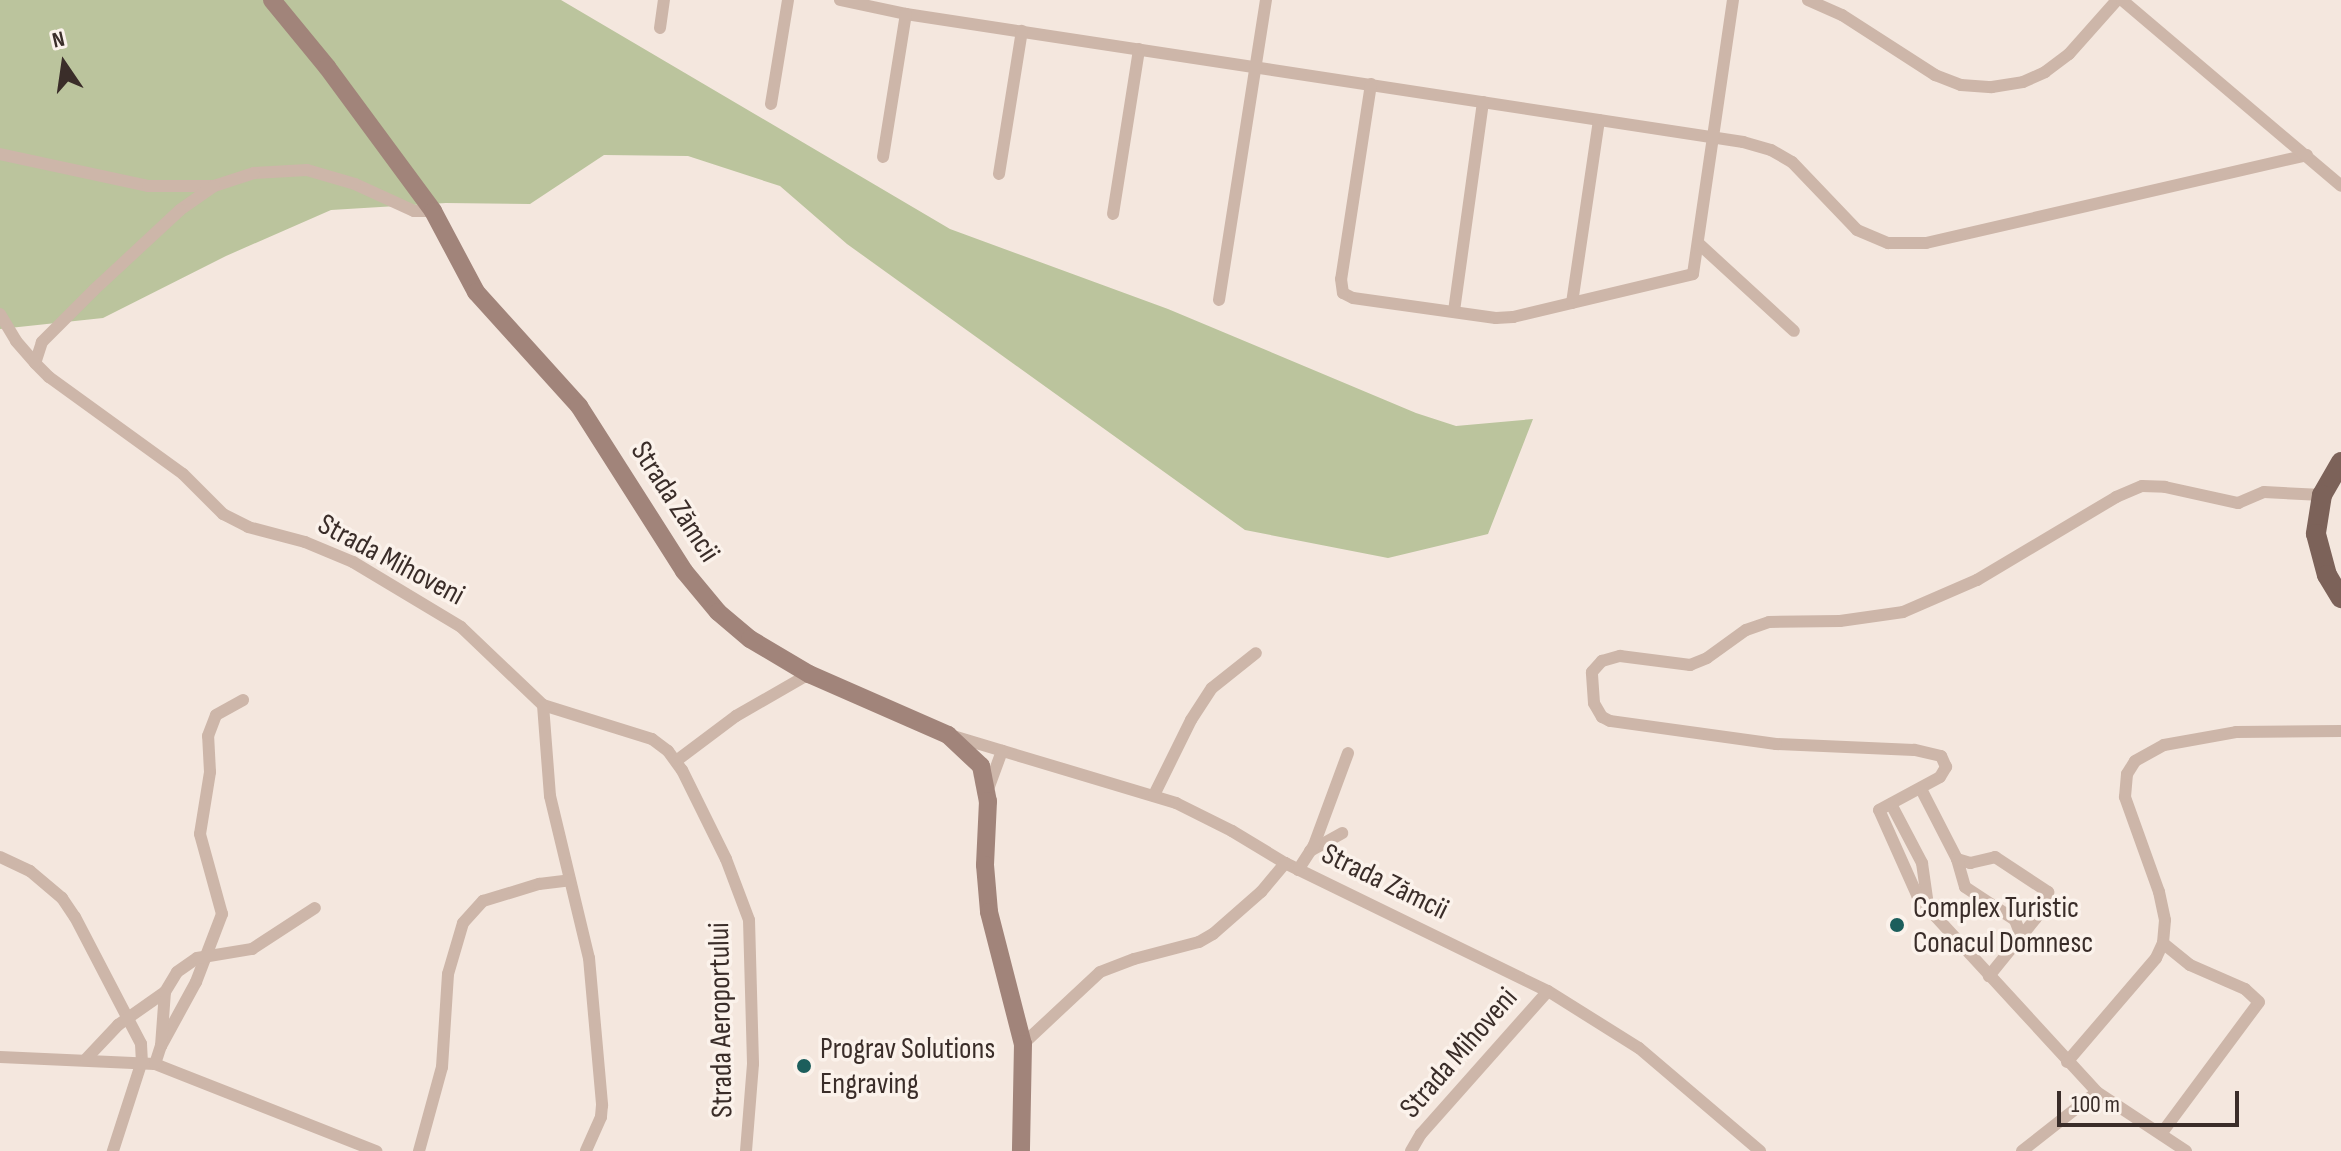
<!DOCTYPE html>
<html>
<head>
<meta charset="utf-8">
<style>
  body { margin:0 }
  #map { position:relative; width:2341px; height:1151px; overflow:hidden; background:#f4e7de; font-family:"Sofia Sans Condensed",sans-serif }
  div>[style] { position:absolute }
  .green>* { inset:0; background:#bbc49d }
  .street>* { height:12px; margin:-6px; padding:0 6px; transform-origin:6px; border-radius:6px; background:#cdb6a9 }
  .secondary>* { height:18px; margin:-9px; padding:0 9px; transform-origin:9px; border-radius:9px; background:#a1847a }
  .primary>* { height:20px; margin:-10px; padding:0 10px; transform-origin:10px; border-radius:10px; background:#7c6259 }
  .dots>* { width:22px; height:22px; translate:-50% -50%; box-sizing:border-box; border:4px solid #fbf2eb; border-radius:50% }
  span { translate:-50% -50%; white-space:nowrap; text-align:center; line-height:1.15; -webkit-text-stroke:7px #fbf2eb; paint-order:stroke }
  .street-label { font-size:30px; color:#3a2d29 }
  .poi-label { font-size:30px; color:#3a2d29 }
  .left { translate:0 -50%; text-align:left }
  .north { position:absolute; left:24px; top:24px; width:80px; height:80px; -webkit-text-stroke:6px #fbf2eb; paint-order:stroke; rotate:347deg; font-size:22px; font-weight:700; line-height:32px; text-align:center; color:#3a2d29 }
  .north::after { content:''; display:block; margin:auto; width:28px; height:36px; background:#3a2d29; clip-path:polygon(50% 0,100% 100%,50% 72%,0 100%) }
  .scale { position:absolute; left:2057px; top:1091px; width:182px; height:36px; box-sizing:border-box; border:4px solid #3a2d29; border-top:0; padding-left:10px; font-size:24px; line-height:28px; white-space:nowrap; color:#3a2d29; -webkit-text-stroke:6px #fbf2eb; paint-order:stroke }
</style>
</head>
<body>
<div id="map">
  <div class="green">
    <div style="clip-path:polygon(0 0,561px 0,950px 229px,1168px 309px,1416px 413px,1456px 426px,1533px 419px,1488px 534px,1388px 558px,1245px 530px,847px 244px,780px 186px,688px 156px,604px 155px,530px 204px,446px 203px,331px 210px,226px 256px,103px 318px,0 329px)"></div>
  </div>
  <div class="street">
    <div style="left:840px;top:0;width:67px;rotate:12deg"></div>
    <div style="left:906px;top:14px;width:847px;rotate:8.69deg"></div>
    <div style="left:1743px;top:142px;width:29px;rotate:16deg"></div>
    <div style="left:1771px;top:150px;width:24px;rotate:30deg"></div>
    <div style="left:1792px;top:162px;width:94px;rotate:46.3deg"></div>
    <div style="left:1857px;top:230px;width:34px;rotate:23deg"></div>
    <div style="left:1888px;top:243px;width:38px"></div>
    <div style="left:1926px;top:243px;width:391px;rotate:-13deg"></div>
    <div style="left:1808px;top:0;width:37px;rotate:24deg"></div>
    <div style="left:1842px;top:15px;width:111px;rotate:32.8deg"></div>
    <div style="left:1935px;top:75px;width:28px;rotate:21deg"></div>
    <div style="left:1961px;top:85px;width:31px;rotate:4deg"></div>
    <div style="left:1992px;top:87px;width:31px;rotate:-9deg"></div>
    <div style="left:2023px;top:82px;width:24px;rotate:-24deg"></div>
    <div style="left:2045px;top:72px;width:30px;rotate:-37deg"></div>
    <div style="left:2069px;top:54px;width:72px;rotate:-48.4deg"></div>
    <div style="left:2122px;top:0;width:287px;rotate:40.3deg"></div>
    <div style="left:660px;top:28px;width:28px;rotate:-82deg"></div>
    <div style="left:1371px;top:84px;width:197px;rotate:98.7deg"></div>
    <div style="left:1341px;top:279px;width:14px;rotate:82deg"></div>
    <div style="left:1343px;top:293px;width:11px;rotate:27deg"></div>
    <div style="left:1353px;top:298px;width:144px;rotate:8deg"></div>
    <div style="left:1496px;top:318px;width:17px;rotate:-3deg"></div>
    <div style="left:1513px;top:317px;width:185px;rotate:-13.4deg"></div>
    <div style="left:1693px;top:274px;width:277px;rotate:-81.7deg"></div>
    <div style="left:771px;top:104px;width:105px;rotate:-80.7deg"></div>
    <div style="left:0;top:154px;width:151px;rotate:12.2deg"></div>
    <div style="left:148px;top:186px;width:66px"></div>
    <div style="left:883px;top:157px;width:145px;rotate:-80.9deg"></div>
    <div style="left:999px;top:174px;width:145px;rotate:-80.9deg"></div>
    <div style="left:433px;top:211px;width:19px;rotate:180deg"></div>
    <div style="left:414px;top:211px;width:65px;rotate:-155.4deg"></div>
    <div style="left:355px;top:184px;width:50px;rotate:-163.7deg"></div>
    <div style="left:307px;top:170px;width:53px;rotate:176.8deg"></div>
    <div style="left:254px;top:173px;width:42px;rotate:162deg"></div>
    <div style="left:214px;top:186px;width:42px;rotate:144.8deg"></div>
    <div style="left:180px;top:210px;width:117px;rotate:137.1deg"></div>
    <div style="left:94px;top:290px;width:74px;rotate:135deg"></div>
    <div style="left:42px;top:342px;width:22px;rotate:108deg"></div>
    <div style="left:35px;top:363px;width:20px;rotate:45deg"></div>
    <div style="left:49px;top:377px;width:165px;rotate:35.9deg"></div>
    <div style="left:183px;top:474px;width:57px;rotate:45deg"></div>
    <div style="left:223px;top:514px;width:28px;rotate:27deg"></div>
    <div style="left:248px;top:527px;width:59px;rotate:14.7deg"></div>
    <div style="left:305px;top:542px;width:52px;rotate:22.6deg"></div>
    <div style="left:353px;top:562px;width:126px;rotate:31deg"></div>
    <div style="left:461px;top:627px;width:113px;rotate:43.6deg"></div>
    <div style="left:543px;top:705px;width:114px;rotate:17.3deg"></div>
    <div style="left:652px;top:739px;width:20px;rotate:37deg"></div>
    <div style="left:668px;top:751px;width:24px;rotate:54deg"></div>
    <div style="left:682px;top:770px;width:99px;rotate:63.7deg"></div>
    <div style="left:726px;top:859px;width:65px;rotate:69.3deg"></div>
    <div style="left:749px;top:920px;width:144px;rotate:88.4deg"></div>
    <div style="left:753px;top:1064px;width:87px;rotate:94.6deg"></div>
    <div style="left:1113px;top:214px;width:167px;rotate:-81deg"></div>
    <div style="left:1698px;top:243px;width:130px;rotate:42.5deg"></div>
    <div style="left:1219px;top:300px;width:304px;rotate:-81.1deg"></div>
    <div style="left:1572px;top:303px;width:185px;rotate:-81.6deg"></div>
    <div style="left:1454px;top:311px;width:211px;rotate:-82.1deg"></div>
    <div style="left:0;top:314px;width:31px;rotate:59deg"></div>
    <div style="left:16px;top:341px;width:29px;rotate:49deg"></div>
    <div style="left:543px;top:705px;width:91px;rotate:85.6deg"></div>
    <div style="left:550px;top:796px;width:167px;rotate:76.5deg"></div>
    <div style="left:589px;top:958px;width:148px;rotate:84.9deg"></div>
    <div style="left:602px;top:1105px;width:12px;rotate:95deg"></div>
    <div style="left:601px;top:1117px;width:37px;rotate:114deg"></div>
    <div style="left:953px;top:736px;width:233px;rotate:16.7deg"></div>
    <div style="left:1176px;top:803px;width:63px;rotate:26.6deg"></div>
    <div style="left:1232px;top:831px;width:62px;rotate:31.1deg"></div>
    <div style="left:1285px;top:863px;width:292px;rotate:26deg"></div>
    <div style="left:1548px;top:991px;width:107px;rotate:32.1deg"></div>
    <div style="left:1639px;top:1048px;width:159px;rotate:40.4deg"></div>
    <div style="left:676px;top:761px;width:75px;rotate:-36.9deg"></div>
    <div style="left:736px;top:716px;width:84px;rotate:-29.9deg"></div>
    <div style="left:1921px;top:789px;width:79px;rotate:62.8deg"></div>
    <div style="left:1957px;top:859px;width:29px;rotate:74deg"></div>
    <div style="left:1965px;top:887px;width:60px;rotate:33.4deg"></div>
    <div style="left:2015px;top:920px;width:17px;rotate:69deg"></div>
    <div style="left:987px;top:792px;width:44px;rotate:-69.9deg"></div>
    <div style="left:1154px;top:795px;width:84px;rotate:-63.7deg"></div>
    <div style="left:1191px;top:720px;width:38px;rotate:-57deg"></div>
    <div style="left:1212px;top:688px;width:56px;rotate:-38.5deg"></div>
    <div style="left:1891px;top:804px;width:67px;rotate:62.3deg"></div>
    <div style="left:1922px;top:863px;width:42px;rotate:81.9deg"></div>
    <div style="left:1310px;top:851px;width:37px;rotate:-29deg"></div>
    <div style="left:0;top:857px;width:33px;rotate:25deg"></div>
    <div style="left:30px;top:871px;width:42px;rotate:40.2deg"></div>
    <div style="left:62px;top:898px;width:23px;rotate:56deg"></div>
    <div style="left:75px;top:917px;width:143px;rotate:62.5deg"></div>
    <div style="left:141px;top:1044px;width:17px;rotate:87deg"></div>
    <div style="left:142px;top:1061px;width:95px;rotate:107.9deg"></div>
    <div style="left:1957px;top:859px;width:14px;rotate:17deg"></div>
    <div style="left:1970px;top:863px;width:26px;rotate:-13deg"></div>
    <div style="left:1995px;top:857px;width:64px;rotate:33.4deg"></div>
    <div style="left:2048px;top:892px;width:29px;rotate:115deg"></div>
    <div style="left:2036px;top:918px;width:75px;rotate:129deg"></div>
    <div style="left:1298px;top:870px;width:30px;rotate:-57deg"></div>
    <div style="left:1314px;top:845px;width:98px;rotate:-69.7deg"></div>
    <div style="left:1023px;top:1044px;width:105px;rotate:-43.1deg"></div>
    <div style="left:1100px;top:972px;width:36px;rotate:-21deg"></div>
    <div style="left:1134px;top:959px;width:67px;rotate:-14.7deg"></div>
    <div style="left:1199px;top:942px;width:16px;rotate:-30deg"></div>
    <div style="left:1213px;top:934px;width:64px;rotate:-41.2deg"></div>
    <div style="left:1261px;top:892px;width:38px;rotate:-50deg"></div>
    <div style="left:161px;top:1046px;width:73px;rotate:-61.3deg"></div>
    <div style="left:196px;top:982px;width:73px;rotate:-69.1deg"></div>
    <div style="left:222px;top:914px;width:83px;rotate:-105.4deg"></div>
    <div style="left:200px;top:834px;width:63px;rotate:-80.8deg"></div>
    <div style="left:210px;top:772px;width:36px;rotate:-93deg"></div>
    <div style="left:208px;top:736px;width:22px;rotate:-69deg"></div>
    <div style="left:216px;top:715px;width:31px;rotate:-29deg"></div>
    <div style="left:0;top:1057px;width:155px;rotate:2.6deg"></div>
    <div style="left:155px;top:1064px;width:238px;rotate:21.5deg"></div>
    <div style="left:86px;top:1059px;width:47px;rotate:-46.7deg"></div>
    <div style="left:118px;top:1025px;width:57px;rotate:-35.1deg"></div>
    <div style="left:2067px;top:1062px;width:137px;rotate:-49.4deg"></div>
    <div style="left:2156px;top:958px;width:17px;rotate:-65deg"></div>
    <div style="left:2163px;top:943px;width:23px;rotate:-85deg"></div>
    <div style="left:2165px;top:920px;width:29px;rotate:-102deg"></div>
    <div style="left:2159px;top:892px;width:101px;rotate:-109.7deg"></div>
    <div style="left:2125px;top:797px;width:23px;rotate:-85deg"></div>
    <div style="left:2127px;top:774px;width:15px;rotate:-58deg"></div>
    <div style="left:2135px;top:761px;width:33px;rotate:-29deg"></div>
    <div style="left:2164px;top:745px;width:73px;rotate:-10.2deg"></div>
    <div style="left:2236px;top:732px;width:105px;rotate:-0.5deg"></div>
    <div style="left:155px;top:1064px;width:19px;rotate:-72deg"></div>
    <div style="left:161px;top:1046px;width:54px;rotate:-85.8deg"></div>
    <div style="left:165px;top:992px;width:23px;rotate:-59deg"></div>
    <div style="left:177px;top:972px;width:24px;rotate:-35deg"></div>
    <div style="left:197px;top:958px;width:56px;rotate:-9.3deg"></div>
    <div style="left:252px;top:949px;width:75px;rotate:-33.1deg"></div>
    <div style="left:2161px;top:1134px;width:164px;rotate:-53.4deg"></div>
    <div style="left:2259px;top:1002px;width:19px;rotate:-137deg"></div>
    <div style="left:2245px;top:989px;width:60px;rotate:-156.4deg"></div>
    <div style="left:2190px;top:965px;width:35px;rotate:-141deg"></div>
    <div style="left:419px;top:1151px;width:87px;rotate:-74.7deg"></div>
    <div style="left:442px;top:1067px;width:93px;rotate:-86.3deg"></div>
    <div style="left:448px;top:974px;width:53px;rotate:-73.6deg"></div>
    <div style="left:463px;top:923px;width:30px;rotate:-48deg"></div>
    <div style="left:483px;top:901px;width:59px;rotate:-16.9deg"></div>
    <div style="left:539px;top:884px;width:31px;rotate:-7deg"></div>
    <div style="left:1411px;top:1151px;width:20px;rotate:-60deg"></div>
    <div style="left:1421px;top:1134px;width:191px;rotate:-48.4deg"></div>
    <div style="left:2022px;top:1151px;width:95px;rotate:-38.2deg"></div>
    <div style="left:2186px;top:1151px;width:107px;rotate:-146.5deg"></div>
    <div style="left:2097px;top:1092px;width:265px;rotate:-132.6deg"></div>
    <div style="left:1918px;top:897px;width:95px;rotate:-114.1deg"></div>
    <div style="left:1879px;top:810px;width:69px;rotate:-28.4deg"></div>
    <div style="left:1940px;top:777px;width:12px;rotate:-59deg"></div>
    <div style="left:1946px;top:767px;width:12px;rotate:-114deg"></div>
    <div style="left:1941px;top:756px;width:28px;rotate:-167deg"></div>
    <div style="left:1914px;top:750px;width:138px;rotate:-177.5deg"></div>
    <div style="left:1776px;top:744px;width:168px;rotate:-172.1deg"></div>
    <div style="left:1610px;top:721px;width:9px;rotate:-153deg"></div>
    <div style="left:1602px;top:717px;width:16px;rotate:-120deg"></div>
    <div style="left:1594px;top:703px;width:31px;rotate:-94deg"></div>
    <div style="left:1592px;top:672px;width:15px;rotate:-48deg"></div>
    <div style="left:1602px;top:661px;width:19px;rotate:-16deg"></div>
    <div style="left:1620px;top:656px;width:71px;rotate:7.3deg"></div>
    <div style="left:1690px;top:665px;width:18px;rotate:-22deg"></div>
    <div style="left:1707px;top:658px;width:48px;rotate:-35.7deg"></div>
    <div style="left:1746px;top:630px;width:24px;rotate:-19deg"></div>
    <div style="left:1769px;top:622px;width:71px;rotate:-0.8deg"></div>
    <div style="left:1840px;top:621px;width:64px;rotate:-8.1deg"></div>
    <div style="left:1903px;top:612px;width:81px;rotate:-23.4deg"></div>
    <div style="left:1977px;top:580px;width:162px;rotate:-30.8deg"></div>
    <div style="left:2116px;top:497px;width:28px;rotate:-23deg"></div>
    <div style="left:2142px;top:486px;width:23px;rotate:2deg"></div>
    <div style="left:2165px;top:487px;width:75px;rotate:12.4deg"></div>
    <div style="left:2238px;top:503px;width:28px;rotate:-23deg"></div>
    <div style="left:2264px;top:492px;width:58px;rotate:3deg"></div>
  </div>
  <div class="secondary">
    <div style="left:272px;top:0;width:87px;rotate:50.6deg"></div>
    <div style="left:327px;top:67px;width:179px;rotate:53.6deg"></div>
    <div style="left:433px;top:211px;width:92px;rotate:62deg"></div>
    <div style="left:476px;top:292px;width:154px;rotate:47.9deg"></div>
    <div style="left:579px;top:406px;width:196px;rotate:57.5deg"></div>
    <div style="left:684px;top:571px;width:53px;rotate:50.3deg"></div>
    <div style="left:718px;top:612px;width:42px;rotate:40.2deg"></div>
    <div style="left:750px;top:639px;width:69px;rotate:30.7deg"></div>
    <div style="left:809px;top:674px;width:152px;rotate:23.7deg"></div>
    <div style="left:948px;top:735px;width:45px;rotate:43.2deg"></div>
    <div style="left:981px;top:766px;width:36px;rotate:79deg"></div>
    <div style="left:988px;top:801px;width:64px;rotate:92.7deg"></div>
    <div style="left:985px;top:865px;width:47px;rotate:85.1deg"></div>
    <div style="left:989px;top:912px;width:136px;rotate:75.6deg"></div>
    <div style="left:1023px;top:1044px;width:107px;rotate:91.1deg"></div>
  </div>
  <div class="primary">
    <div style="left:2341px;top:462px;width:38px;rotate:120deg"></div>
    <div style="left:2322px;top:495px;width:39px;rotate:99deg"></div>
    <div style="left:2316px;top:534px;width:42px;rotate:75deg"></div>
    <div style="left:2327px;top:575px;width:27px;rotate:59deg"></div>
  </div>
  <div class="dots">
    <div style="left:1897px;top:925px;background:#1c5e5c"></div>
    <div style="left:804px;top:1066px;background:#1c5e5c"></div>
  </div>
  <div class="street-label">
    <span style="left:675px;top:502px;rotate:57deg">Strada Zămcii</span>
    <span style="left:391px;top:560px;rotate:28deg">Strada Mihoveni</span>
    <span style="left:1385px;top:882px;rotate:26deg">Strada Zămcii</span>
    <span style="left:721px;top:1020px;rotate:-91deg">Strada Aeroportului</span>
    <span style="left:1459px;top:1053px;rotate:-49deg">Strada Mihoveni</span>
  </div>
  <div class="poi-label">
    <span class="left" style="left:1913px;top:925px">Complex Turistic<br>Conacul Domnesc</span>
    <span class="left" style="left:820px;top:1066px">Prograv Solutions<br>Engraving</span>
  </div>
  <div class="north">N</div>
  <div class="scale">100 m</div>
</div>
</body>
</html>
